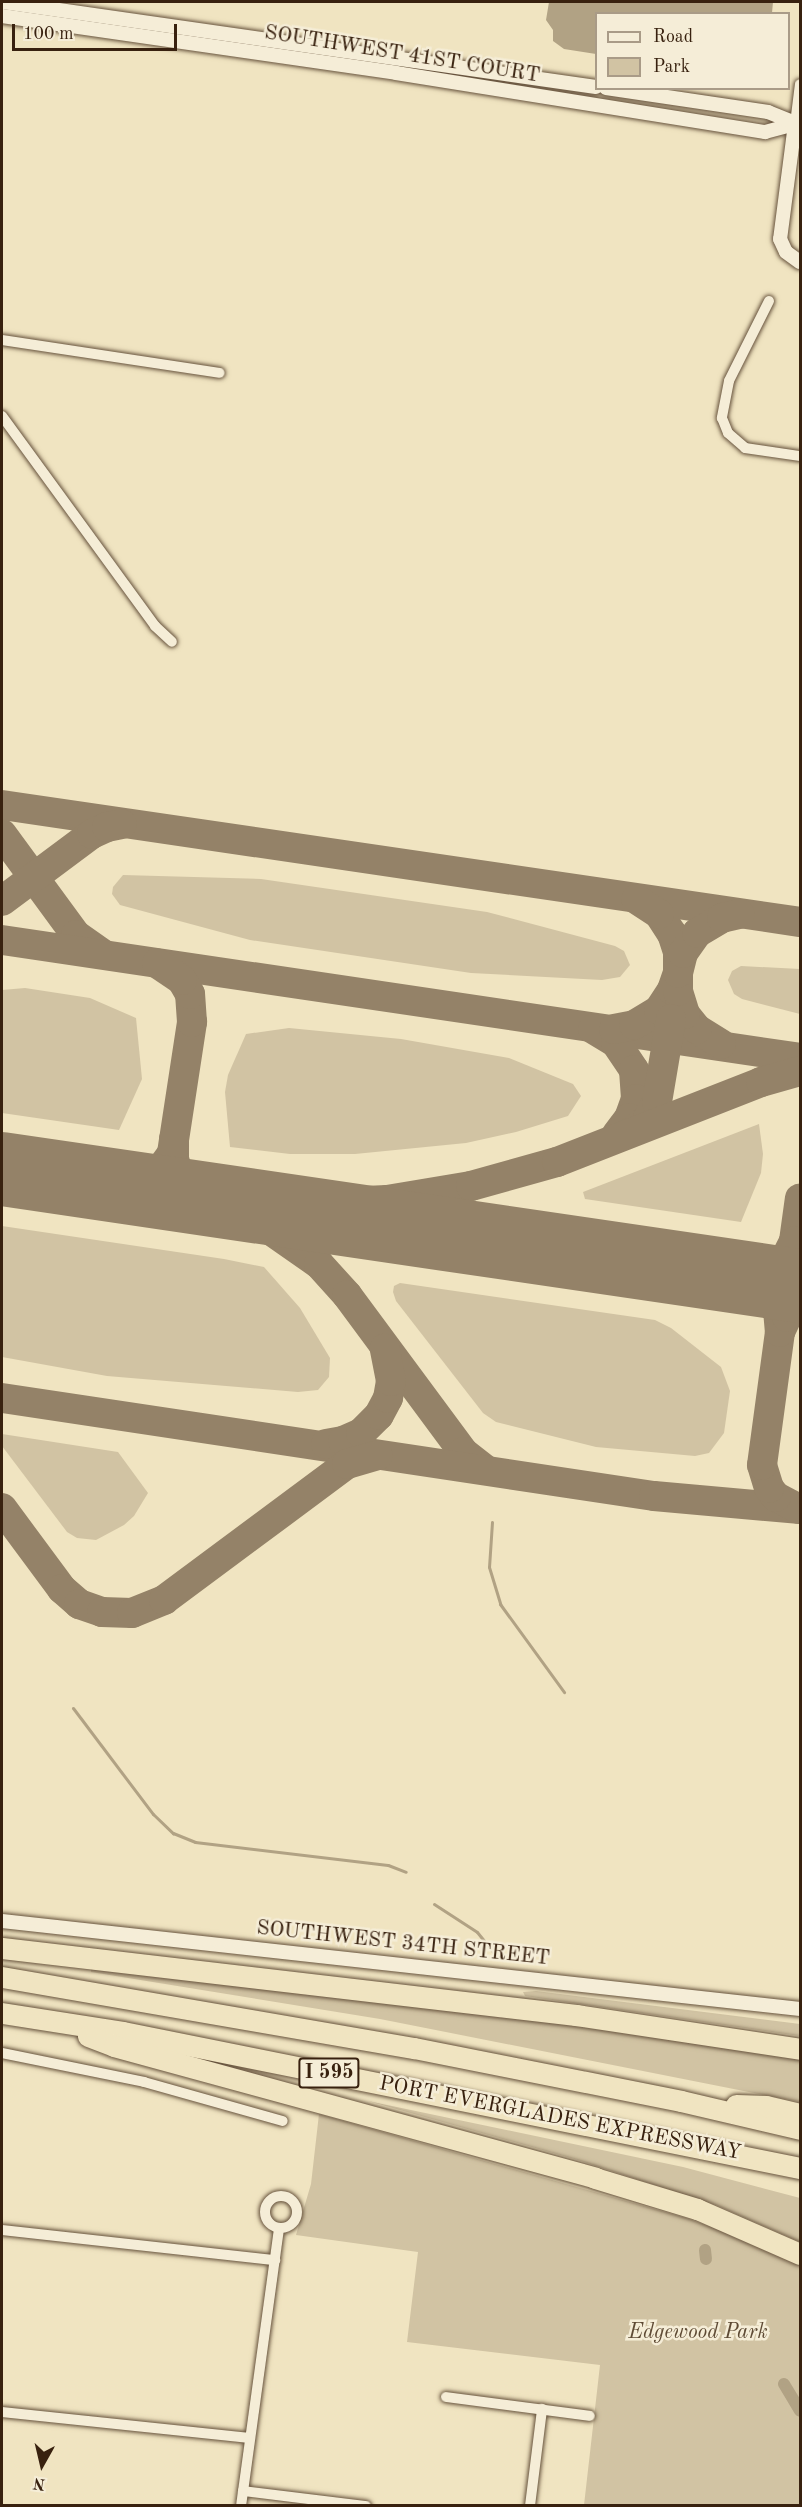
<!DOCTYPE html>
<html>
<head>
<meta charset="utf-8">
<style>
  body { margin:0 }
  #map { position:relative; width:802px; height:2507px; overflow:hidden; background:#f0e4c1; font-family:"Old Standard TT",serif }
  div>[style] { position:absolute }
  .green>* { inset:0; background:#d1c3a3 }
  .water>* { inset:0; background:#b1a284 }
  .stream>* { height:3px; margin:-1.5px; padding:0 1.5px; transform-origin:1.5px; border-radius:1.5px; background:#b1a284 }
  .canal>* { height:12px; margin:-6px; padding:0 6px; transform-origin:6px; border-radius:6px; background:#b1a284 }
  .taxiway>* { height:30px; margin:-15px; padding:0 15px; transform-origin:15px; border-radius:15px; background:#948268 }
  .runway>* { height:74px; margin:-37px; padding:0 37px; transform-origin:37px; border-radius:37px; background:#948268 }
  .roads { filter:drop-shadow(0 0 2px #66523c) drop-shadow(0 0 2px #66523c) }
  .minor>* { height:10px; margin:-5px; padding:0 5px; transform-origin:5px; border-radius:5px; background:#f5edd7 }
  .minor>.ring { margin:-5px; padding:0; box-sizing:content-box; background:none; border:10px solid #f5edd7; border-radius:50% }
  .tertiary>* { height:14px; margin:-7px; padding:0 7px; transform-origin:7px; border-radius:7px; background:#f5edd7 }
  .motorway>* { height:21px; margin:-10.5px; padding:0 10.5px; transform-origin:10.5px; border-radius:10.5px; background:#f0e4c1 }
  span { translate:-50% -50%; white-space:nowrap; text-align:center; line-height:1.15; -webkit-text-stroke:5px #f5edd7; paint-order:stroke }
  .shield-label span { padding:2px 4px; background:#f5edd7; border:2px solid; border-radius:4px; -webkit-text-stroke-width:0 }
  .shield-label { font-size:20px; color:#38210f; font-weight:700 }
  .street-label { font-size:21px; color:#38210f }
  .park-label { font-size:21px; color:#5e4a34; font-style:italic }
  .frame { position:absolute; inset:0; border:3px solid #38210f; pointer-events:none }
  .legend { position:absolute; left:595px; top:12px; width:195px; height:78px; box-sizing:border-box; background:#f5edd7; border:2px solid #a99b87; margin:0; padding:8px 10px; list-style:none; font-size:18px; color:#38210f }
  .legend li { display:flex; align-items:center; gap:12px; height:30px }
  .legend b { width:30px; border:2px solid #a99b87 }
  .north { position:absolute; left:12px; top:2435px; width:60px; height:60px; -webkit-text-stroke:4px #f5edd7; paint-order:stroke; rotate:188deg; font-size:16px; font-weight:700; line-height:24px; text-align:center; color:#38210f }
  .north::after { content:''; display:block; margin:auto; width:21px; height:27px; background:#38210f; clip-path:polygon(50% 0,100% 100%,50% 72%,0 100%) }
  .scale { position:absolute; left:12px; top:24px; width:165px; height:27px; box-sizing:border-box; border:3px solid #38210f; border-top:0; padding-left:8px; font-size:18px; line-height:21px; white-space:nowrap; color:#38210f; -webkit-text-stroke:4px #f5edd7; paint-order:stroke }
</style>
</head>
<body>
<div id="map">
  <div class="green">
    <div style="clip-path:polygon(123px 875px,261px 879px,487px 912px,615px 946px,624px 951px,630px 965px,620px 977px,602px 980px,471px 973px,250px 940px,120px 905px,112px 894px,113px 887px)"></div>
    <div style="clip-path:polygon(741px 966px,800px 969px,800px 1014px,742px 999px,734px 994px,728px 980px,732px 971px)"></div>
    <div style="clip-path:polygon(25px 988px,90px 998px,136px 1018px,142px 1079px,119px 1130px,2px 1113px,2px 990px)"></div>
    <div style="clip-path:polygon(289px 1028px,401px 1039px,509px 1058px,573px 1084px,581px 1096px,568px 1116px,516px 1132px,466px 1143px,355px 1154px,290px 1154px,230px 1147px,225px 1092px,228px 1075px,246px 1034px)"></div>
    <div style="clip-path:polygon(759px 1124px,763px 1154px,761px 1173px,741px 1222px,585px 1199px,583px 1192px)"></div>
    <div style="clip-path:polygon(2px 1226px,224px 1259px,264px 1267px,300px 1308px,330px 1358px,329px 1377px,318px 1390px,298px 1392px,107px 1376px,2px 1357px)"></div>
    <div style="clip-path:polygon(400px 1283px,655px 1320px,671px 1328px,721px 1367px,730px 1391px,724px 1433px,709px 1453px,695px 1456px,596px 1447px,496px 1422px,483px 1413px,396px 1301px,393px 1292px,394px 1286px)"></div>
    <div style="clip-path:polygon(2px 1434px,118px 1452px,148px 1493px,134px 1516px,124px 1525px,96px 1540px,77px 1538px,67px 1532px,2px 1446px)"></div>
    <div style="clip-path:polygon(91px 1967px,408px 2002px,800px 2059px,800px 2102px,380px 2019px,91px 1972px)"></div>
    <div style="clip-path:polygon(536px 1991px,800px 2024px,800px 2036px,525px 1996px,523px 1992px)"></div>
    <div style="clip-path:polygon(368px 2101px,683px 2167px,800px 2198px,800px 2242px,716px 2205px,578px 2160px)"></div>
    <div style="clip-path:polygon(319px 2114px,686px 2218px,734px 2235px,800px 2265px,800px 2505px,584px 2505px,600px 2365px,407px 2342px,418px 2252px,296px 2235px,311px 2184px)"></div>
  </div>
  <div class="water">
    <div style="clip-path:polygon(549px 2px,773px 2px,772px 13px,596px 14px,596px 54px,564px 49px,553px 41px,553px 30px,546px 20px)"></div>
  </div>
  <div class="stream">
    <div style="left:492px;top:1522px;width:45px;rotate:93.8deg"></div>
    <div style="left:489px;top:1567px;width:39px;rotate:73deg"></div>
    <div style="left:500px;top:1604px;width:109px;rotate:54deg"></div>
    <div style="left:73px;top:1708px;width:133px;rotate:53deg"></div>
    <div style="left:153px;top:1814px;width:28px;rotate:44deg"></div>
    <div style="left:173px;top:1833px;width:24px;rotate:22deg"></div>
    <div style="left:195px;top:1842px;width:194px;rotate:6.8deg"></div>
    <div style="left:388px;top:1865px;width:19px;rotate:21deg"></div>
    <div style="left:434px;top:1904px;width:51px;rotate:33.1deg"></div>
    <div style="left:477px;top:1932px;width:26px;rotate:51deg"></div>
    <div style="left:493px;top:1952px;width:5px;rotate:90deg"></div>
  </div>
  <div class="canal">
    <div style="left:705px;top:2250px;width:9px;rotate:84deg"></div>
    <div style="left:784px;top:2384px;width:31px;rotate:59deg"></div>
  </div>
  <div class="taxiway">
    <div style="left:2px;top:805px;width:807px;rotate:8.34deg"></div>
    <div style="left:2px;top:834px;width:125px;rotate:53.8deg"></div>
    <div style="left:76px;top:935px;width:33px;rotate:35deg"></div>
    <div style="left:2px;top:901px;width:112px;rotate:-36.7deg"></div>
    <div style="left:92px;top:834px;width:17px;rotate:-25deg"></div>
    <div style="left:107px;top:827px;width:15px;rotate:-11deg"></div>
    <div style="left:2px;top:940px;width:807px;rotate:8.41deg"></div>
    <div style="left:593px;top:1029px;width:27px;rotate:31deg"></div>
    <div style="left:616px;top:1043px;width:32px;rotate:56deg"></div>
    <div style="left:634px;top:1070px;width:29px;rotate:86deg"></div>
    <div style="left:636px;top:1099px;width:20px;rotate:110deg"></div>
    <div style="left:629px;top:1118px;width:20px;rotate:127deg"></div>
    <div style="left:614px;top:1029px;width:20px;rotate:-11deg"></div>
    <div style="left:634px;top:1025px;width:29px;rotate:-31deg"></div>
    <div style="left:659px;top:1010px;width:24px;rotate:-57deg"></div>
    <div style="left:672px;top:990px;width:18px;rotate:-71deg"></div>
    <div style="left:678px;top:973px;width:21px;rotate:-90deg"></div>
    <div style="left:678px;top:952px;width:19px;rotate:-108deg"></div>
    <div style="left:672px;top:934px;width:24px;rotate:-123deg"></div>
    <div style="left:659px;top:914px;width:27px;rotate:-147deg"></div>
    <div style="left:721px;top:1044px;width:28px;rotate:-148deg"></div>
    <div style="left:697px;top:1029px;width:19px;rotate:-129deg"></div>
    <div style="left:685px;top:1014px;width:24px;rotate:-107deg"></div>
    <div style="left:678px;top:991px;width:18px;rotate:-90deg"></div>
    <div style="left:678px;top:973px;width:21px;rotate:-76deg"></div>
    <div style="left:683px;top:953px;width:24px;rotate:-55deg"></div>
    <div style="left:697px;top:933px;width:29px;rotate:-31deg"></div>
    <div style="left:722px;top:918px;width:18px;rotate:-13deg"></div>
    <div style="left:632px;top:1131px;width:21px;rotate:-39deg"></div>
    <div style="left:648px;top:1118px;width:18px;rotate:-61deg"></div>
    <div style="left:657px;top:1102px;width:84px;rotate:-80.4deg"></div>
    <div style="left:174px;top:1139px;width:20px;rotate:90deg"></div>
    <div style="left:174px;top:1159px;width:15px;rotate:74deg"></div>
    <div style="left:178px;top:1173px;width:35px;rotate:46deg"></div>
    <div style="left:124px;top:1187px;width:26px;rotate:-16deg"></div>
    <div style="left:149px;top:1180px;width:10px;rotate:-37deg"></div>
    <div style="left:157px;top:1174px;width:26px;rotate:-54deg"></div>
    <div style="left:172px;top:1153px;width:133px;rotate:-81.3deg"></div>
    <div style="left:192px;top:1022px;width:28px;rotate:-94deg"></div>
    <div style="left:190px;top:994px;width:16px;rotate:-120deg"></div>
    <div style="left:182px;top:980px;width:30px;rotate:-146deg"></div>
    <div style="left:209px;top:1199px;width:60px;rotate:25.7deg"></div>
    <div style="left:263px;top:1225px;width:68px;rotate:34.9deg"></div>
    <div style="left:319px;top:1264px;width:42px;rotate:47.9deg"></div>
    <div style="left:347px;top:1295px;width:195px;rotate:53.5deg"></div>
    <div style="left:463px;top:1452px;width:28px;rotate:38deg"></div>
    <div style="left:253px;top:1206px;width:134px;rotate:-2.6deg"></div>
    <div style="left:387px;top:1200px;width:85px;rotate:-9.5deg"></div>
    <div style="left:471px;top:1186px;width:89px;rotate:-15.6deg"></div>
    <div style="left:557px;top:1162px;width:219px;rotate:-21.4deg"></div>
    <div style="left:761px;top:1082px;width:41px;rotate:-15.8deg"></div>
    <div style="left:798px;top:1260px;width:19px;rotate:-102deg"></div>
    <div style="left:794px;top:1241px;width:43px;rotate:-82.1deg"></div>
    <div style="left:735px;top:1277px;width:20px;rotate:24deg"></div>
    <div style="left:753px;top:1285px;width:19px;rotate:36deg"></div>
    <div style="left:768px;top:1296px;width:17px;rotate:54deg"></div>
    <div style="left:778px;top:1310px;width:22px;rotate:85deg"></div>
    <div style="left:735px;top:1277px;width:33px;rotate:-9deg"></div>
    <div style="left:768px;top:1272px;width:19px;rotate:-35deg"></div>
    <div style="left:784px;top:1261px;width:22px;rotate:-63deg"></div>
    <div style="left:2px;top:1398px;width:659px;rotate:8.55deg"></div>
    <div style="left:654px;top:1496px;width:147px;rotate:5.1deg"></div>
    <div style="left:326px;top:1444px;width:17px;rotate:-10deg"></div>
    <div style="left:343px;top:1441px;width:20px;rotate:-24deg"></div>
    <div style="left:361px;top:1433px;width:25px;rotate:-45deg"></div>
    <div style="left:379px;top:1415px;width:19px;rotate:-62deg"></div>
    <div style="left:388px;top:1398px;width:17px;rotate:-80deg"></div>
    <div style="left:391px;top:1381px;width:33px;rotate:-101deg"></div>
    <div style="left:2px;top:1508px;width:101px;rotate:53.5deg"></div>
    <div style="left:62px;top:1589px;width:23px;rotate:41deg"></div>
    <div style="left:79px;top:1604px;width:24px;rotate:19deg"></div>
    <div style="left:102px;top:1612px;width:30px;rotate:2deg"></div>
    <div style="left:132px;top:1613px;width:35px;rotate:-22deg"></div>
    <div style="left:164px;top:1600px;width:228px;rotate:-36.6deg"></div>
    <div style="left:347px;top:1464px;width:32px;rotate:-16deg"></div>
    <div style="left:799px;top:1509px;width:26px;rotate:-152deg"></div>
    <div style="left:776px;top:1497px;width:11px;rotate:-128deg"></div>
    <div style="left:769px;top:1488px;width:24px;rotate:-107deg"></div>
    <div style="left:762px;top:1465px;width:134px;rotate:-82.3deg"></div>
    <div style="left:780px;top:1332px;width:17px;rotate:-65deg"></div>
    <div style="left:787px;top:1317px;width:20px;rotate:-49deg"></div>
  </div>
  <div class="runway">
    <div style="left:2px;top:1169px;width:807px;rotate:8.34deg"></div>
  </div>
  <div class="roads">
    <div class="minor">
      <div style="left:795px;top:124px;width:40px;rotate:-82.9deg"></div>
      <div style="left:769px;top:301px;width:89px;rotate:116.6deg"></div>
      <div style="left:729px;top:381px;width:38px;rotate:101deg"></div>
      <div style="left:722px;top:418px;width:16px;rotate:68deg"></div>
      <div style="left:728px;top:433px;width:23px;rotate:41deg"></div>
      <div style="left:745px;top:448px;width:56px;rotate:8.3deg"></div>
      <div style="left:2px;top:340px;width:220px;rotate:8.6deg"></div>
      <div style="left:2px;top:416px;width:260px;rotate:53.9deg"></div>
      <div style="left:155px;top:626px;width:23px;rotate:43deg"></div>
      <div style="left:2px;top:2053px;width:145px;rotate:11.5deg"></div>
      <div style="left:144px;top:2082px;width:144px;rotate:15.7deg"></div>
      <div class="ring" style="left:265px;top:2196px;width:22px;height:22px"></div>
      <div style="left:2px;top:2230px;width:275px;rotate:6.3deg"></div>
      <div style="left:446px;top:2397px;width:145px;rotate:7.5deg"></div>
      <div style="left:2px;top:2412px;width:249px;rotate:6deg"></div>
      <div style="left:243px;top:2491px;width:124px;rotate:7deg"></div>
      <div style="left:241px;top:2506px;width:280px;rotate:-82.2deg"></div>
      <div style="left:530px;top:2506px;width:98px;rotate:-82.9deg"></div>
    </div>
    <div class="tertiary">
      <div style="left:3px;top:2px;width:599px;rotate:8.16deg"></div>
      <div style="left:2px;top:16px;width:398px;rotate:8.2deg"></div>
      <div style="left:396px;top:73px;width:374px;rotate:9.1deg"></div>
      <div style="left:765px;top:132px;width:31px;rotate:-15deg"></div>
      <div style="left:606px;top:88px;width:164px;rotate:8.4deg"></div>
      <div style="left:768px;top:112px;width:32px;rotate:22deg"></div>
      <div style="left:795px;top:124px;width:116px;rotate:97.4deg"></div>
      <div style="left:780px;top:239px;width:14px;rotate:65deg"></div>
      <div style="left:786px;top:252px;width:17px;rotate:36deg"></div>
      <div style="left:2px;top:1921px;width:803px;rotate:6.29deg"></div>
    </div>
    <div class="motorway">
      <div style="left:2px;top:1948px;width:578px;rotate:6.66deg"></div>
      <div style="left:576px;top:2015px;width:227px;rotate:8.6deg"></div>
      <div style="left:2px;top:1977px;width:418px;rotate:9.8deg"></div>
      <div style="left:414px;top:2048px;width:272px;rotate:11.2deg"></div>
      <div style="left:681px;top:2101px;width:122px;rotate:13.2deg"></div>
      <div style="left:2px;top:2013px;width:122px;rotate:8.9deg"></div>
      <div style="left:123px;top:2032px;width:691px;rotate:11.36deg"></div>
      <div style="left:88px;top:2036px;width:28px;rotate:21deg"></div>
      <div style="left:114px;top:2046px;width:499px;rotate:15.3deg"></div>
      <div style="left:595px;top:2178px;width:107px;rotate:16.9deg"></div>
      <div style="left:697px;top:2209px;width:112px;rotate:23.6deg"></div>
      <div style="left:736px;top:2105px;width:30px;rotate:2deg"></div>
      <div style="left:766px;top:2106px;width:35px;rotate:13deg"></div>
    </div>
  </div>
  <div class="shield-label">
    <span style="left:329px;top:2073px">I 595</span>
  </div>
  <div class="street-label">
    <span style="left:402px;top:55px;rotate:9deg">SOUTHWEST 41ST COURT</span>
    <span style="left:403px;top:1944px;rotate:6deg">SOUTHWEST 34TH STREET</span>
    <span style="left:560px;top:2119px;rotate:11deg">PORT EVERGLADES EXPRESSWAY</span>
  </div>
  <div class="park-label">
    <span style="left:698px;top:2333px">Edgewood Park</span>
  </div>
  <div class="frame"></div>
  <ul class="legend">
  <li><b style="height:8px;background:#f5edd7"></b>Road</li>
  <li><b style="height:16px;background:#d1c3a3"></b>Park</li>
  </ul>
  <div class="north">N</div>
  <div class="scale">100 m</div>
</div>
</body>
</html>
